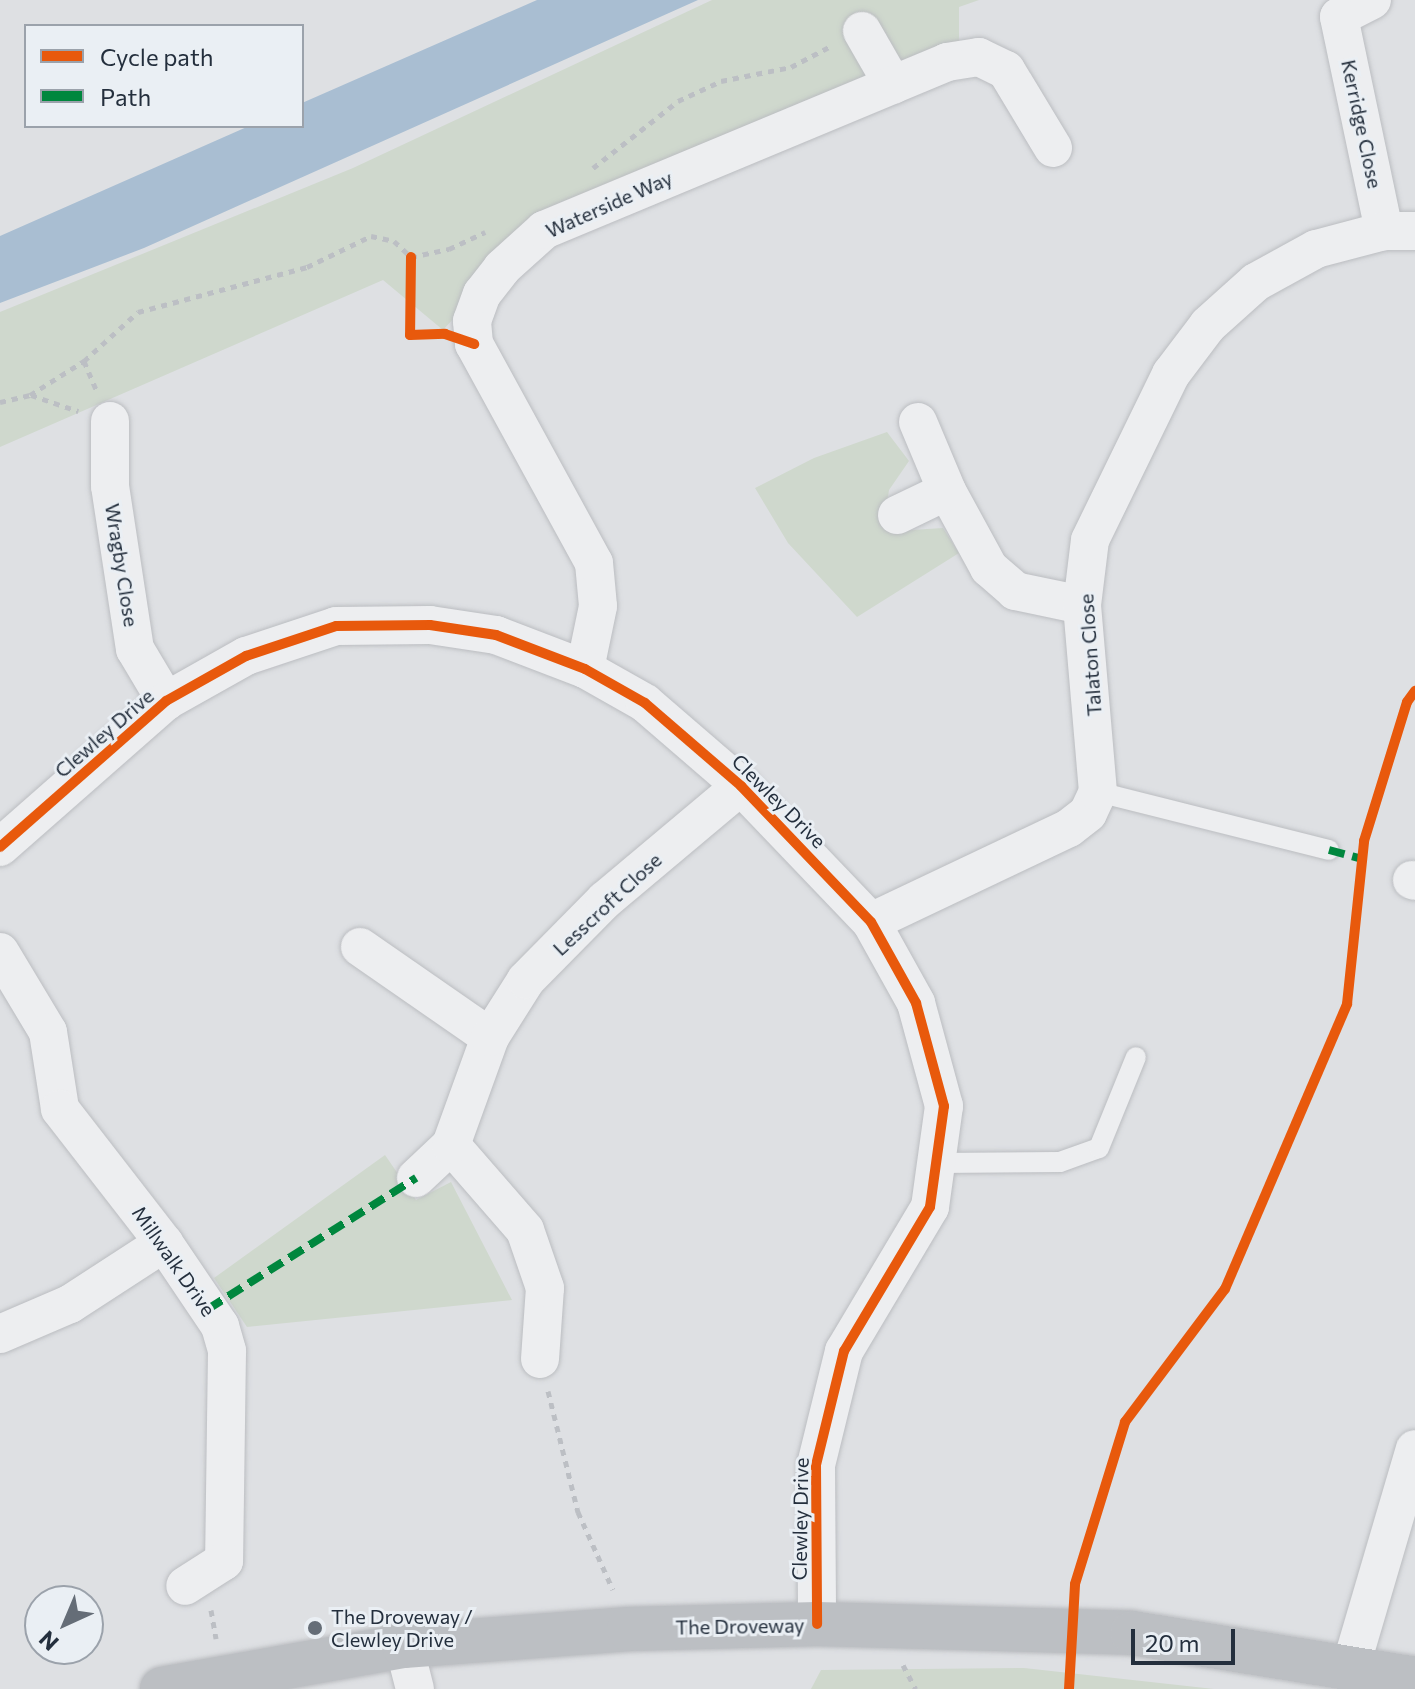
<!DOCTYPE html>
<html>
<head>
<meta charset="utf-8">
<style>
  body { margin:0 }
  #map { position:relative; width:1415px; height:1689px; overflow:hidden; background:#dee0e3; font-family:Commissioner,sans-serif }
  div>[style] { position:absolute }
  .green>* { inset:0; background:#cfd8cd }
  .water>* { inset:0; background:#a9bed2 }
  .path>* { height:5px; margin-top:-2.5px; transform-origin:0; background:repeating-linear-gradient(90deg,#bcbfc4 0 6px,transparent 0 12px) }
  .roads { filter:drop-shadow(0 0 2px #bbbdc1) drop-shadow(0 0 2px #bbbdc1) }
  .lane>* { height:20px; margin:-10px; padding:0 10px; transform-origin:10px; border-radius:10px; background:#edeef0 }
  .street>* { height:38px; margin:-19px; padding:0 19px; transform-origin:19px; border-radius:19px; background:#edeef0 }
  .secondary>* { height:44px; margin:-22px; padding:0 22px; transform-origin:22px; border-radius:22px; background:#bcbfc3 }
  .quiet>* { height:8px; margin-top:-4px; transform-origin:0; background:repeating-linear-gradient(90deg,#00873e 0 16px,transparent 0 24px) }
  .cycleway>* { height:10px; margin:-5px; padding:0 5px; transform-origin:5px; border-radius:5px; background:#e8590c }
  .dots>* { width:22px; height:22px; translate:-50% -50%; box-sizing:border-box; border:4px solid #eaeff4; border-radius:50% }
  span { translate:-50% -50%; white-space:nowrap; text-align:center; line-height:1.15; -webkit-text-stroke:6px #eaeff4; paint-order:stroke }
  .street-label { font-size:20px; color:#242f3d }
  .poi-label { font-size:20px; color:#242f3d }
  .left { translate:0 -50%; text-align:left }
  .legend { position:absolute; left:24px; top:24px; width:280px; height:104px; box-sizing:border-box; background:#eaeff4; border:2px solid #9ba2ab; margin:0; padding:10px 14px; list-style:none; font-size:24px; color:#242f3d }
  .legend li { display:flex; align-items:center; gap:16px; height:40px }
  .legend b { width:40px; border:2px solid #9ba2ab }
  .north { position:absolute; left:24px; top:1585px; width:80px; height:80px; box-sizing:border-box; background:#eaeff4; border:2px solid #9ba2ab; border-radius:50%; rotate:224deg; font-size:22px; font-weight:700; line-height:32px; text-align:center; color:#242f3d }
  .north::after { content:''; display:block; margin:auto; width:28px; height:36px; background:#656d77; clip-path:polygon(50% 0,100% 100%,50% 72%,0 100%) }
  .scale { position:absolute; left:1131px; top:1629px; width:104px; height:36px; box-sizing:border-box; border:4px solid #242f3d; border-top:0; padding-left:10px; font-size:24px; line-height:28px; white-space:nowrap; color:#242f3d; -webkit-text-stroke:6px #eaeff4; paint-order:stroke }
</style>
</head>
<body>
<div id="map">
  <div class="green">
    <div style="clip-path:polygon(712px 0,979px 0,959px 7px,959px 44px,546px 218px,443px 330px,383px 280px,0 447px,0 312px,353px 168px)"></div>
    <div style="clip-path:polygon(887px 432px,909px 461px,889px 490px,885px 517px,897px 531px,943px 528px,959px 553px,857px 617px,788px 543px,755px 488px,814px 458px)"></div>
    <div style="clip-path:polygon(385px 1155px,416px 1200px,451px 1182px,512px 1300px,247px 1327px,214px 1278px)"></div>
    <div style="clip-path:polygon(1024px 1668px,1214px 1689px,811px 1689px,821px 1670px)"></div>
  </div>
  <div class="water">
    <div style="clip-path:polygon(537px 0,698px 0,144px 248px,0 303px,0 236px,249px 126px,302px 126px,302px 103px)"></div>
  </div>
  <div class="path">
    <div style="left:593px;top:168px;width:108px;rotate:-38.2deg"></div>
    <div style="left:678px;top:101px;width:47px;rotate:-24.9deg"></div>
    <div style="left:721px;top:81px;width:71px;rotate:-11.3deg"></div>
    <div style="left:791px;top:67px;width:43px;rotate:-27.8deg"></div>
    <div style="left:84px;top:361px;width:33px;rotate:67deg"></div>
    <div style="left:31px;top:395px;width:50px;rotate:18.8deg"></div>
    <div style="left:0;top:402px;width:31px;rotate:-13deg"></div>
    <div style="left:30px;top:395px;width:64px;rotate:-32.2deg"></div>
    <div style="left:84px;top:361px;width:73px;rotate:-42.2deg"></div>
    <div style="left:138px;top:312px;width:175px;rotate:-14.9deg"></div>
    <div style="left:307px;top:267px;width:71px;rotate:-25.8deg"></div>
    <div style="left:371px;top:236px;width:24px;rotate:12deg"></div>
    <div style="left:394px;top:241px;width:23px;rotate:43deg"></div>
    <div style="left:411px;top:257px;width:39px;rotate:-12deg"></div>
    <div style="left:449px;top:249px;width:40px;rotate:-25deg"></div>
    <div style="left:548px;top:1391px;width:125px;rotate:76.1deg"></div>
    <div style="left:578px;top:1512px;width:85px;rotate:65.8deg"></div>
    <div style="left:211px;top:1610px;width:29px;rotate:80deg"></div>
    <div style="left:903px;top:1665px;width:27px;rotate:62deg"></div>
  </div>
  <div class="roads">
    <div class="lane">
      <div style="left:1098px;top:792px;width:238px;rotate:14.1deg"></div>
      <div style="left:939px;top:1163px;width:121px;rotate:-0.5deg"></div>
      <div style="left:1060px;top:1162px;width:41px;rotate:-19.7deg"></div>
      <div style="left:1099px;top:1148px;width:98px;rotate:-67.9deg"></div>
    </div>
    <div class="street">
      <div style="left:1372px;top:0;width:37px;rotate:153deg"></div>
      <div style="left:1339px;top:17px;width:219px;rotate:78.1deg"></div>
      <div style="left:862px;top:31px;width:62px;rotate:60.1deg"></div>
      <div style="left:110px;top:421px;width:65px;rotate:90deg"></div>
      <div style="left:110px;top:486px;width:165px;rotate:81.3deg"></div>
      <div style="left:135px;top:649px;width:61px;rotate:59.2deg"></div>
      <div style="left:918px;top:422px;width:75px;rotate:67.2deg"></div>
      <div style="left:947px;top:491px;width:88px;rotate:61.4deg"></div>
      <div style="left:989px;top:568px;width:35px;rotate:41deg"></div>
      <div style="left:1015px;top:591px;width:68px;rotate:11.8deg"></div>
      <div style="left:897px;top:515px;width:55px;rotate:-25.6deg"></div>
      <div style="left:585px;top:669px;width:64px;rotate:-78.3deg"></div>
      <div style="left:598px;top:606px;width:43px;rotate:-95.3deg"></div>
      <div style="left:594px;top:563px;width:250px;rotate:-118.7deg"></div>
      <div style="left:474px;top:344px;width:23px;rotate:-95deg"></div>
      <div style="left:472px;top:321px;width:29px;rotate:-70deg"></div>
      <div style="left:482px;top:294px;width:33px;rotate:-52deg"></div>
      <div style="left:502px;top:268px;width:57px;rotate:-42.1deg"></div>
      <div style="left:544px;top:230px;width:437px;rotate:-22.6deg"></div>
      <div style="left:947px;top:62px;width:32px;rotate:-9deg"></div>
      <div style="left:979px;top:57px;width:30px;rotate:26deg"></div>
      <div style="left:1006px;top:70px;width:91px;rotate:58.9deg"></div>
      <div style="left:0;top:847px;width:221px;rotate:-41.3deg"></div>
      <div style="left:166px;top:701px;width:92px;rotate:-29.4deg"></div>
      <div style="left:246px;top:656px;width:95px;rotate:-18.4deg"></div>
      <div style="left:336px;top:626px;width:94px;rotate:-0.6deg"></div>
      <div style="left:430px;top:625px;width:67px;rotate:8.6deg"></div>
      <div style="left:496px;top:635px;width:95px;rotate:20.9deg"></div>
      <div style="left:585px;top:669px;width:69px;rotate:29.5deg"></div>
      <div style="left:645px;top:703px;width:127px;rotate:40.8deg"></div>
      <div style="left:741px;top:786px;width:188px;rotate:46.3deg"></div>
      <div style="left:871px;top:922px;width:93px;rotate:60.9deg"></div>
      <div style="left:916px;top:1003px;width:107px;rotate:74.8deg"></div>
      <div style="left:944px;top:1106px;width:102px;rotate:97.9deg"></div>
      <div style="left:930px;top:1207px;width:168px;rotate:120.8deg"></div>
      <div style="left:844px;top:1351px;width:117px;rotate:103.8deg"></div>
      <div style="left:816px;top:1465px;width:159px;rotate:89.6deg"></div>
      <div style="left:1412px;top:880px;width:3px;rotate:18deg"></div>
      <div style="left:871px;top:922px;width:219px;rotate:-25.4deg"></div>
      <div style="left:1069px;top:828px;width:24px;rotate:-38deg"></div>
      <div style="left:1088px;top:813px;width:23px;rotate:-65deg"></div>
      <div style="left:1098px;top:792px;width:188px;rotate:-94.9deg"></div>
      <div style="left:1082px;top:605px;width:65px;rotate:-83deg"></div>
      <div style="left:1090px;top:540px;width:185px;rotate:-64deg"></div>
      <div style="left:1171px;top:374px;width:61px;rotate:-52.9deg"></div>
      <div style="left:1208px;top:325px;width:64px;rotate:-41.9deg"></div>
      <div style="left:1256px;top:282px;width:68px;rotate:-28.8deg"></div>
      <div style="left:1316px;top:249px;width:70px;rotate:-14.8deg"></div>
      <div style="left:1384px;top:231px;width:31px"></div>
      <div style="left:360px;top:947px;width:158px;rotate:34.7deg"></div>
      <div style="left:0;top:952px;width:93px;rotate:59deg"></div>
      <div style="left:48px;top:1032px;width:78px;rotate:81.1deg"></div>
      <div style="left:60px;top:1109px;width:170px;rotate:52.2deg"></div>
      <div style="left:164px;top:1243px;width:100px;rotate:56deg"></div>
      <div style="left:220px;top:1326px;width:26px;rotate:74deg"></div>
      <div style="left:227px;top:1351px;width:210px;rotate:90.8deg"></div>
      <div style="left:224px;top:1561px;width:46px;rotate:147.3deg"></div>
      <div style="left:416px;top:1178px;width:48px;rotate:-43.3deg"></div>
      <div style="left:0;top:1334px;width:76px;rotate:-23.2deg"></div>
      <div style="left:70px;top:1304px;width:112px;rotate:-33deg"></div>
      <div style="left:540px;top:1359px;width:71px;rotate:-86deg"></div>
      <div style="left:545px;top:1288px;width:61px;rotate:-109deg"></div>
      <div style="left:525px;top:1230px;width:113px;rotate:-131deg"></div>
      <div style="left:451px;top:1145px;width:115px;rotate:-70.1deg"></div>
      <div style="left:490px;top:1037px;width:67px;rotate:-57.7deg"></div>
      <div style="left:526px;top:980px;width:112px;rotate:-45.4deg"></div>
      <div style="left:605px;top:900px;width:177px;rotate:-40deg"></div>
      <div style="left:404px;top:1646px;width:44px;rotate:75.7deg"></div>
      <div style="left:1351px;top:1666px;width:226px;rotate:-73.6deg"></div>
    </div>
    <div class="secondary">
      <div style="left:162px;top:1689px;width:246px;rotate:-10.1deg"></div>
      <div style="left:404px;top:1646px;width:226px;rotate:-4.3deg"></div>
      <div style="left:629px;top:1629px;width:188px;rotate:-1.5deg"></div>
      <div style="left:817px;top:1624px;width:315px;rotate:1.6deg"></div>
      <div style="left:1132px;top:1633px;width:287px;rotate:9.2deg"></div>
    </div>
  </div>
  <div class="quiet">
    <div style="left:1329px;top:850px;width:34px;rotate:15deg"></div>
    <div style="left:208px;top:1309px;width:246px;rotate:-32.2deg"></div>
  </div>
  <div class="cycleway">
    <div style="left:411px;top:257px;width:78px;rotate:90.7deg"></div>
    <div style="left:410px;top:335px;width:35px;rotate:-2deg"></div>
    <div style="left:445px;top:334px;width:31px;rotate:19deg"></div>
    <div style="left:0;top:847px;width:221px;rotate:-41.3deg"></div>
    <div style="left:166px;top:701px;width:92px;rotate:-29.4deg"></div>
    <div style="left:246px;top:656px;width:95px;rotate:-18.4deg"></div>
    <div style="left:336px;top:626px;width:94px;rotate:-0.6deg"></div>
    <div style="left:430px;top:625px;width:67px;rotate:8.6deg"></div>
    <div style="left:496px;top:635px;width:95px;rotate:20.9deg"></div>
    <div style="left:585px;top:669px;width:69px;rotate:29.5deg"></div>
    <div style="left:645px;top:703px;width:127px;rotate:40.8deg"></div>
    <div style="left:741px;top:786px;width:188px;rotate:46.3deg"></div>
    <div style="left:871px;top:922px;width:93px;rotate:60.9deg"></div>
    <div style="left:916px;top:1003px;width:107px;rotate:74.8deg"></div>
    <div style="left:944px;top:1106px;width:102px;rotate:97.9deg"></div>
    <div style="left:930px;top:1207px;width:168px;rotate:120.8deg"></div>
    <div style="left:844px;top:1351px;width:117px;rotate:103.8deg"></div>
    <div style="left:816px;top:1465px;width:159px;rotate:89.6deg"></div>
    <div style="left:1069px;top:1689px;width:105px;rotate:-86.7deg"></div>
    <div style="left:1075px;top:1584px;width:170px;rotate:-72.8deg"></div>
    <div style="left:1125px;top:1422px;width:166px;rotate:-53.1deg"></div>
    <div style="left:1225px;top:1289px;width:310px;rotate:-66.8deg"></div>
    <div style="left:1347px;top:1004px;width:164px;rotate:-84deg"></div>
    <div style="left:1364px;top:841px;width:145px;rotate:-72.8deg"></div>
    <div style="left:1407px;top:702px;width:14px;rotate:-54deg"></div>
  </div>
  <div class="dots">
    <div style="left:315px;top:1628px;background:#656d77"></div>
  </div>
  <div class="street-label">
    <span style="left:1362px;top:124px;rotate:78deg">Kerridge Close</span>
    <span style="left:609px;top:204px;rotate:-24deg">Waterside Way</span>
    <span style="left:122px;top:565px;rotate:81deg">Wragby Close</span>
    <span style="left:1090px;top:655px;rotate:-94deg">Talaton Close</span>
    <span style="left:104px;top:733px;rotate:-41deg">Clewley Drive</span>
    <span style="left:779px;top:801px;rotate:45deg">Clewley Drive</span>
    <span style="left:607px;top:904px;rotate:-43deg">Lesscroft Close</span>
    <span style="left:174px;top:1261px;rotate:55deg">Millwalk Drive</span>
    <span style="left:800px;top:1519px;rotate:-89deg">Clewley Drive</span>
    <span style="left:740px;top:1626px;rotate:-1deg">The Droveway</span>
  </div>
  <div class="poi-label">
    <span class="left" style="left:331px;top:1628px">The Droveway /<br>Clewley Drive</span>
  </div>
  <ul class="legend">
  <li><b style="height:10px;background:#e8590c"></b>Cycle path</li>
  <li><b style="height:10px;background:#00873e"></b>Path</li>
  </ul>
  <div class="north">N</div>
  <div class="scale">20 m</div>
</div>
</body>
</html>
